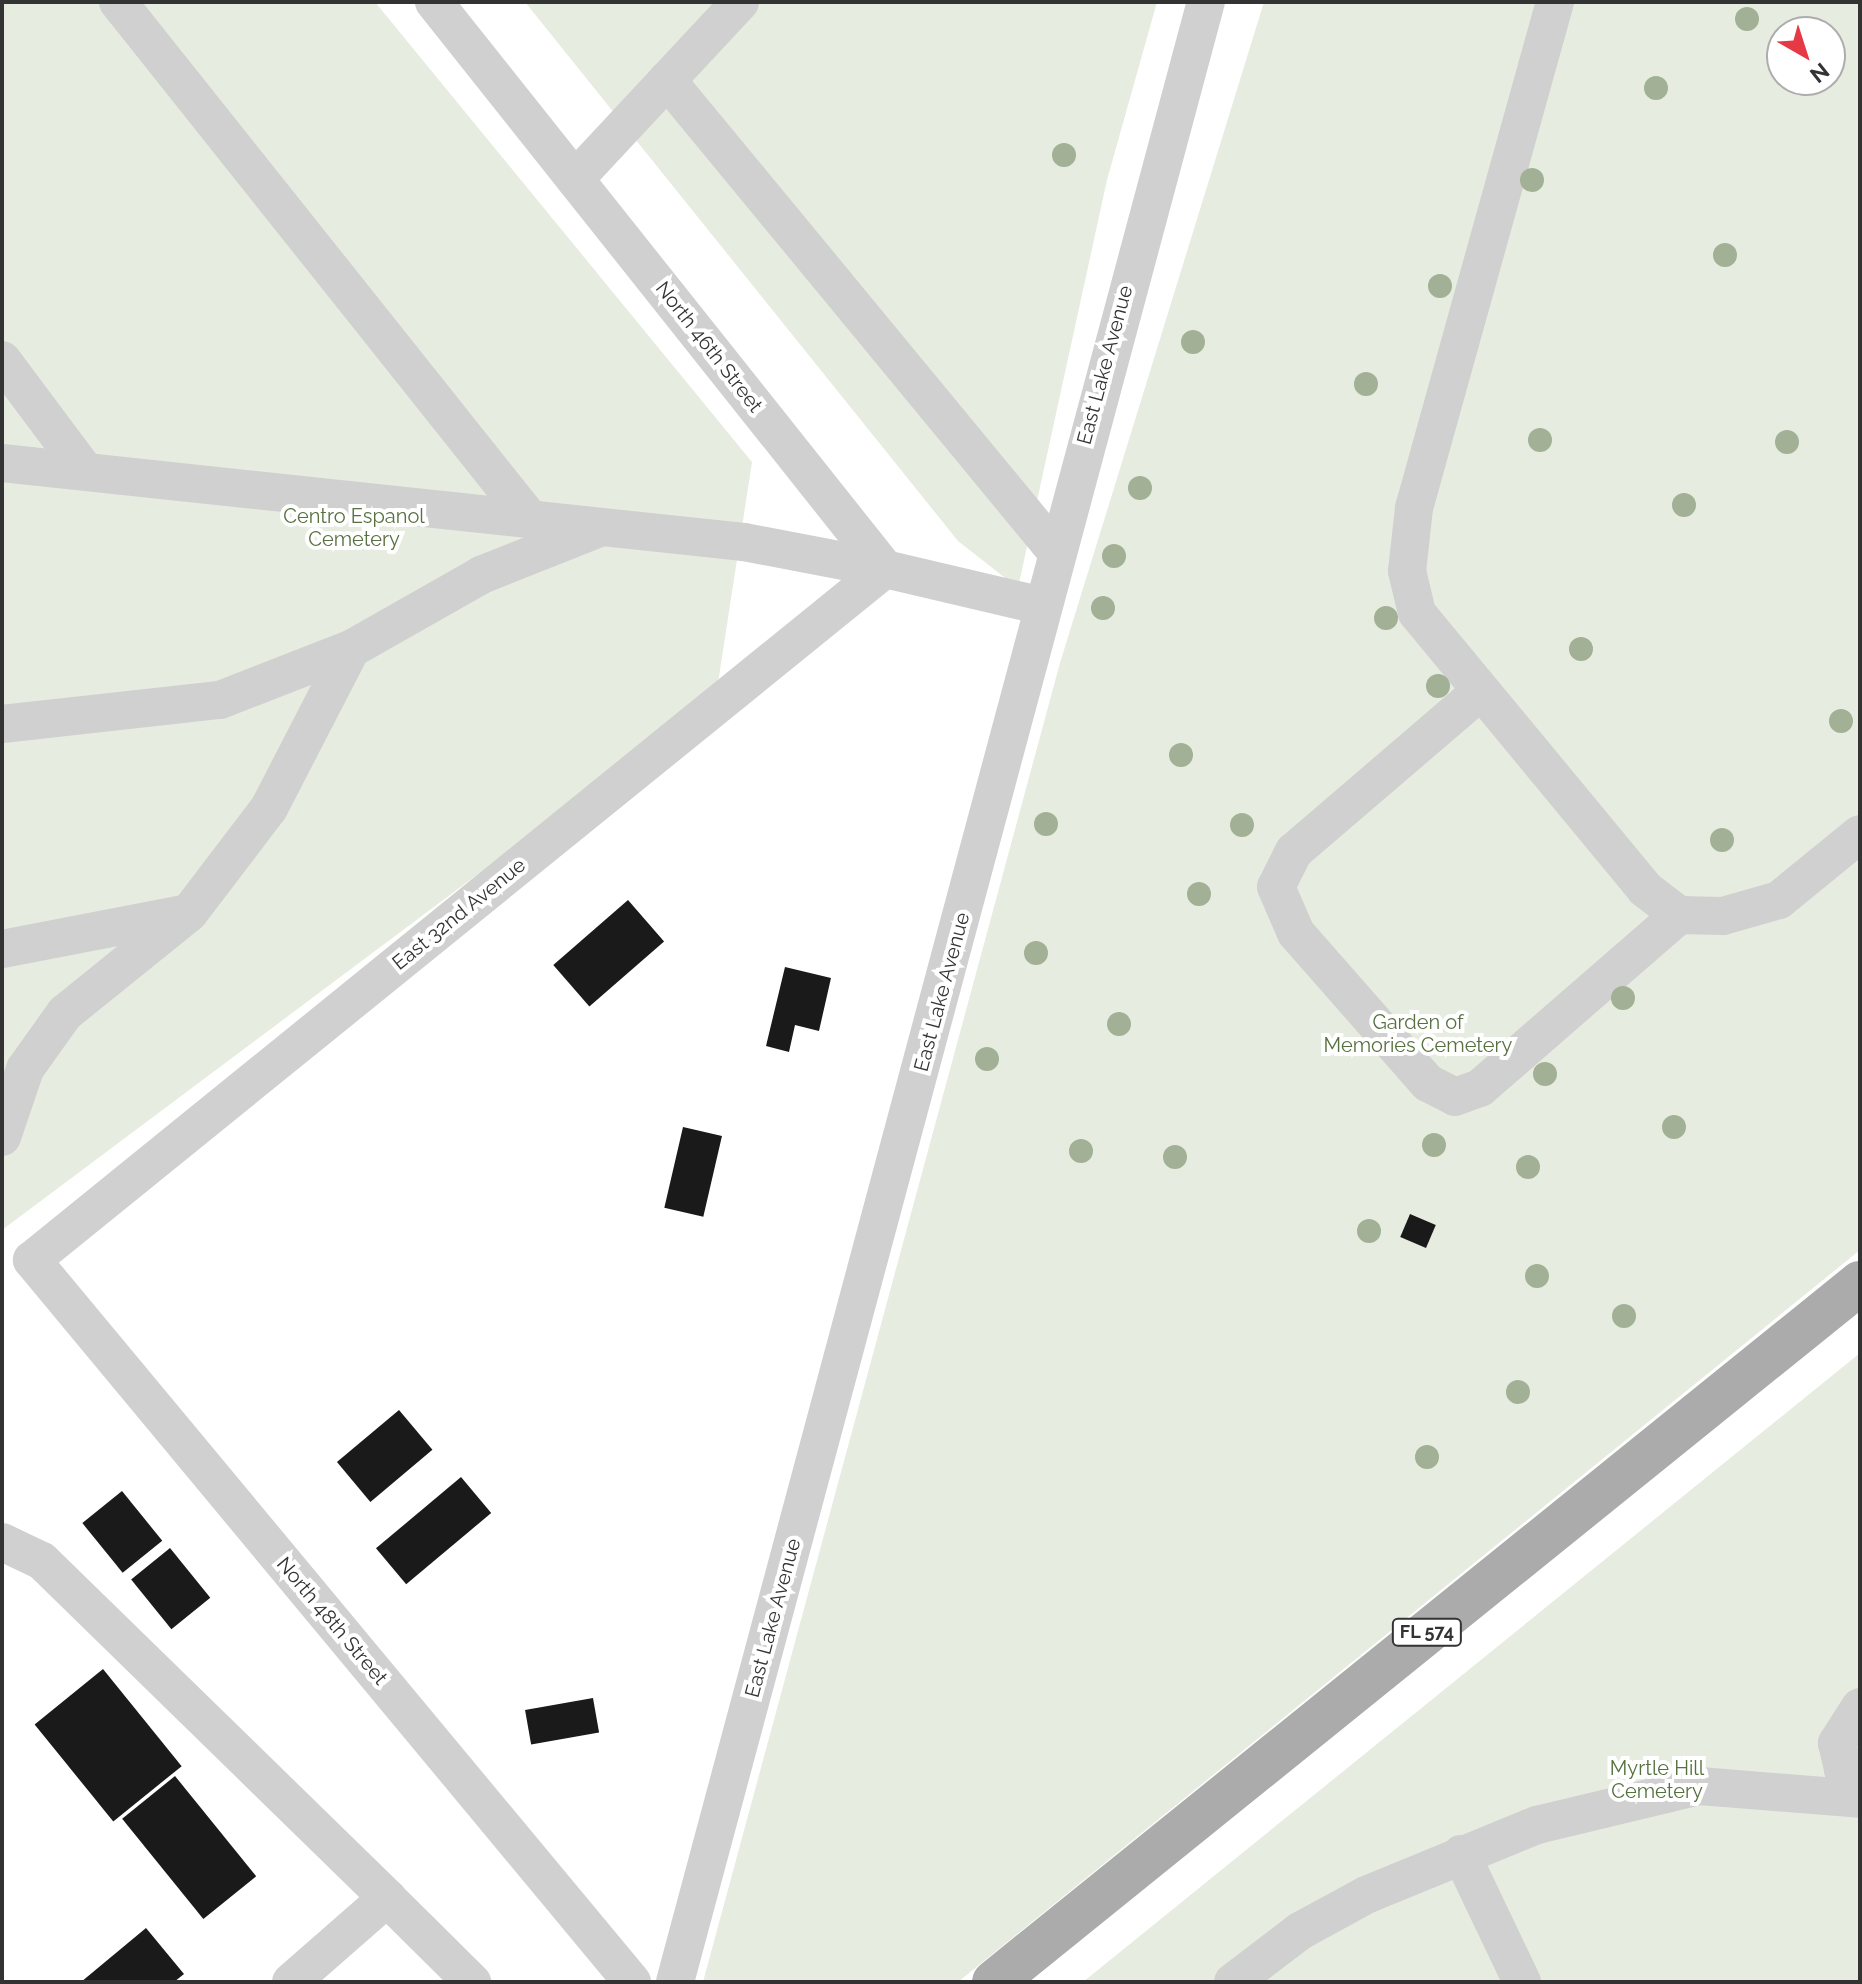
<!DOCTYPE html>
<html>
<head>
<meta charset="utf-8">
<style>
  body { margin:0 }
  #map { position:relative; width:1862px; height:1984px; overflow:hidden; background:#fff; font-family:Raleway,sans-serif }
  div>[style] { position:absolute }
  .green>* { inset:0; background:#e6ecdf }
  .building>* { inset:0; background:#1a1a1a; transform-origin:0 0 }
  .minor>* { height:38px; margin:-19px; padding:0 19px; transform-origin:19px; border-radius:19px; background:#d0d0d0 }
  .major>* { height:44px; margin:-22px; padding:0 22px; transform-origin:22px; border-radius:22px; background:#ababab }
  .trees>* { width:24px; height:24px; margin:-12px; border-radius:50%; background:#a2b095 }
  span { translate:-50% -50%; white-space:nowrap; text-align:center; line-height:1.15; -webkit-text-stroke:8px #fff; paint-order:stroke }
  .shield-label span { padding:2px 6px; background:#fff; border:2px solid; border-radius:6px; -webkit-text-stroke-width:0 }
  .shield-label { font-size:18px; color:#333; font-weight:700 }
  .street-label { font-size:20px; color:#333 }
  .park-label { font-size:20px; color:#56703f }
  .frame { position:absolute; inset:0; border:4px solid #333; pointer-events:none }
  .north { position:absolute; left:1766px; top:16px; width:80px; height:80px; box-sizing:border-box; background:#fff; border:2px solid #adadad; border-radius:50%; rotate:141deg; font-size:22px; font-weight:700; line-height:32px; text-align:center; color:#333 }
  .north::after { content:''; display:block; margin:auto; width:28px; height:36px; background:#e63946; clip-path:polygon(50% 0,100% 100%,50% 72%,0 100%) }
</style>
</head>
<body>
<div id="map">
  <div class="green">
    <div style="clip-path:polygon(2px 2px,375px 2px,752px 462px,716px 696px,2px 1230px)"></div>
    <div style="clip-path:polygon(525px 2px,1157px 2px,1107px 180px,1018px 588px,958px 541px)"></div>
    <div style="clip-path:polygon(evenodd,1264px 2px,1860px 2px,1860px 1250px,958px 1982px,703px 1982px,1060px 663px,1264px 2px,1782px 32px,1830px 32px,1830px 80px,1782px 80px,1782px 32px)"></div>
    <div style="clip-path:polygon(1860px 1353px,1860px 1982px,1083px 1982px)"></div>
  </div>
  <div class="building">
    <div style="left:628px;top:900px;width:55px;height:99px;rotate:49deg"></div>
    <div style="clip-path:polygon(785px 967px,831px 978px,819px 1031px,795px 1025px,789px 1052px,766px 1046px)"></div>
    <div style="left:683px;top:1127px;width:40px;height:83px;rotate:13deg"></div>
    <div style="left:1410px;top:1214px;width:28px;height:25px;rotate:23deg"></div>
    <div style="left:399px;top:1410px;width:52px;height:81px;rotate:50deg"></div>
    <div style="left:461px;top:1477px;width:47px;height:111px;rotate:50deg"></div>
    <div style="left:122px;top:1491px;width:64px;height:51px;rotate:51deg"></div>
    <div style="left:170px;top:1548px;width:64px;height:50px;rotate:51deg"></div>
    <div style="left:103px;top:1669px;width:125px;height:88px;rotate:51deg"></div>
    <div style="left:593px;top:1698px;width:35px;height:69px;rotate:80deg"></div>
    <div style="left:175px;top:1776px;width:129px;height:68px;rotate:51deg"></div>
    <div style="clip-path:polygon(146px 1928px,184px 1974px,174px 1982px,81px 1982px)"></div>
  </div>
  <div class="minor">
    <div style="left:118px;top:2px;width:661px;rotate:51.45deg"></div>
    <div style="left:434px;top:2px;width:724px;rotate:51.5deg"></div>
    <div style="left:885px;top:569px;width:157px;rotate:13.2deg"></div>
    <div style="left:1555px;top:2px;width:525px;rotate:105.57deg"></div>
    <div style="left:1414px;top:508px;width:63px;rotate:96.3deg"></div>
    <div style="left:1407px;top:571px;width:43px;rotate:76.6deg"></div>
    <div style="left:1417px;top:613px;width:358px;rotate:50.4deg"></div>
    <div style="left:1645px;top:889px;width:43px;rotate:37.4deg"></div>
    <div style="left:1679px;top:915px;width:44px;rotate:1.3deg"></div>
    <div style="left:1723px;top:916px;width:58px;rotate:-15.9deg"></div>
    <div style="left:1779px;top:900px;width:104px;rotate:-39.2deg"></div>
    <div style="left:667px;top:80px;width:608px;rotate:50.47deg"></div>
    <div style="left:575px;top:179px;width:242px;rotate:-47deg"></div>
    <div style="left:2px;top:360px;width:139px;rotate:53.2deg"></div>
    <div style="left:2px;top:463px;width:746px;rotate:6.08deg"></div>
    <div style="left:744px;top:542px;width:144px;rotate:10.8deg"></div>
    <div style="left:1481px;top:691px;width:246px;rotate:139.4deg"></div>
    <div style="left:1294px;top:851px;width:40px;rotate:116.6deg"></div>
    <div style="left:1276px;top:887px;width:50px;rotate:66.5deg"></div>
    <div style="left:1296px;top:933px;width:200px;rotate:48.7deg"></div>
    <div style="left:1428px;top:1083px;width:30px;rotate:27deg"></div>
    <div style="left:1455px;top:1097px;width:27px;rotate:-20deg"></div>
    <div style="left:1480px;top:1088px;width:264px;rotate:-41deg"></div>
    <div style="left:2px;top:724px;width:219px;rotate:-6.3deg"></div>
    <div style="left:220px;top:700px;width:141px;rotate:-21.3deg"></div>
    <div style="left:2px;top:949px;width:185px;rotate:-10.9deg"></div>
    <div style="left:2px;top:1137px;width:72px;rotate:-71.3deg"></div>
    <div style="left:25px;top:1069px;width:69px;rotate:-54.5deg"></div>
    <div style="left:65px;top:1013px;width:159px;rotate:-38.9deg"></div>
    <div style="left:189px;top:913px;width:132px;rotate:-52.7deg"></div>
    <div style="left:269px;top:808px;width:179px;rotate:-62.7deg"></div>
    <div style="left:351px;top:649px;width:150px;rotate:-29.6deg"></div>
    <div style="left:481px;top:575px;width:130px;rotate:-21.6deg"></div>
    <div style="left:2px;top:1542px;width:44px;rotate:25.4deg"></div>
    <div style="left:42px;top:1561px;width:482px;rotate:44.3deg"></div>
    <div style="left:1860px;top:1707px;width:43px;rotate:122.6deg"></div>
    <div style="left:1837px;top:1743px;width:28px;rotate:77deg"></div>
    <div style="left:1843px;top:1770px;width:25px;rotate:47deg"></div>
    <div style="left:1461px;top:1854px;width:142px;rotate:64.5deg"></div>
    <div style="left:291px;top:1982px;width:128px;rotate:-41.2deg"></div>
    <div style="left:387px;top:1898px;width:120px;rotate:44.7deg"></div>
    <div style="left:632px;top:1982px;width:939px;rotate:-129.73deg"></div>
    <div style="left:32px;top:1260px;width:1098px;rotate:-39.01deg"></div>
    <div style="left:675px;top:1982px;width:2050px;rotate:-74.99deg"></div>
    <div style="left:1233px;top:1982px;width:84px;rotate:-37.3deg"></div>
    <div style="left:1300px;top:1931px;width:75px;rotate:-28.6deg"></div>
    <div style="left:1366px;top:1895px;width:185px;rotate:-22.3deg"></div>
    <div style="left:1537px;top:1825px;width:168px;rotate:-13.5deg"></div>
    <div style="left:1700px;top:1786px;width:161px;rotate:4.6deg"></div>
  </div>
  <div class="major">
    <div style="left:994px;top:1982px;width:1113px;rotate:-38.91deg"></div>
  </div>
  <div class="trees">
    <div style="left:1747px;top:19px"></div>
    <div style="left:1656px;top:88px"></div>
    <div style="left:1064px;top:155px"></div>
    <div style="left:1532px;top:180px"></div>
    <div style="left:1725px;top:255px"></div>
    <div style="left:1440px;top:286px"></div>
    <div style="left:1193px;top:342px"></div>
    <div style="left:1366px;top:384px"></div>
    <div style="left:1540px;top:440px"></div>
    <div style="left:1787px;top:442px"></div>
    <div style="left:1140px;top:488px"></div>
    <div style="left:1684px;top:505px"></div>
    <div style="left:1114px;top:556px"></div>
    <div style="left:1103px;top:608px"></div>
    <div style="left:1386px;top:618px"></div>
    <div style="left:1581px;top:649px"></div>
    <div style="left:1438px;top:686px"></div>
    <div style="left:1841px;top:721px"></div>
    <div style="left:1181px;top:755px"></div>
    <div style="left:1046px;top:824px"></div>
    <div style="left:1242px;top:825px"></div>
    <div style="left:1722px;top:840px"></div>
    <div style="left:1199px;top:894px"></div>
    <div style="left:1036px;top:953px"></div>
    <div style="left:1623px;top:998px"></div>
    <div style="left:1119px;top:1024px"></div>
    <div style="left:987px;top:1059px"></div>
    <div style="left:1545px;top:1074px"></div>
    <div style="left:1674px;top:1127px"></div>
    <div style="left:1434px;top:1145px"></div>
    <div style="left:1081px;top:1151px"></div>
    <div style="left:1175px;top:1157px"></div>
    <div style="left:1528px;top:1167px"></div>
    <div style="left:1369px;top:1231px"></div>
    <div style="left:1537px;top:1276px"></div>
    <div style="left:1624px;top:1316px"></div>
    <div style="left:1518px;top:1392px"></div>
    <div style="left:1427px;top:1457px"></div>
  </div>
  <div class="shield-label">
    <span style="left:1427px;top:1632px">FL 574</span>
  </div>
  <div class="street-label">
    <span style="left:709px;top:347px;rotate:52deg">North 46th Street</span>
    <span style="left:1105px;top:365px;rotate:-75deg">East Lake Avenue</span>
    <span style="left:459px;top:914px;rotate:-39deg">East 32nd Avenue</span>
    <span style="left:942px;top:992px;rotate:-75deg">East Lake Avenue</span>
    <span style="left:773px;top:1618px;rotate:-75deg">East Lake Avenue</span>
    <span style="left:332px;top:1621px;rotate:50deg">North 48th Street</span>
  </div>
  <div class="park-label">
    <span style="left:354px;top:528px">Centro Espanol<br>Cemetery</span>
    <span style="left:1418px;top:1034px">Garden of<br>Memories Cemetery</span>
    <span style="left:1657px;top:1780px">Myrtle Hill<br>Cemetery</span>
  </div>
  <div class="frame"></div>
  <div class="north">N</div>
</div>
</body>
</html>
